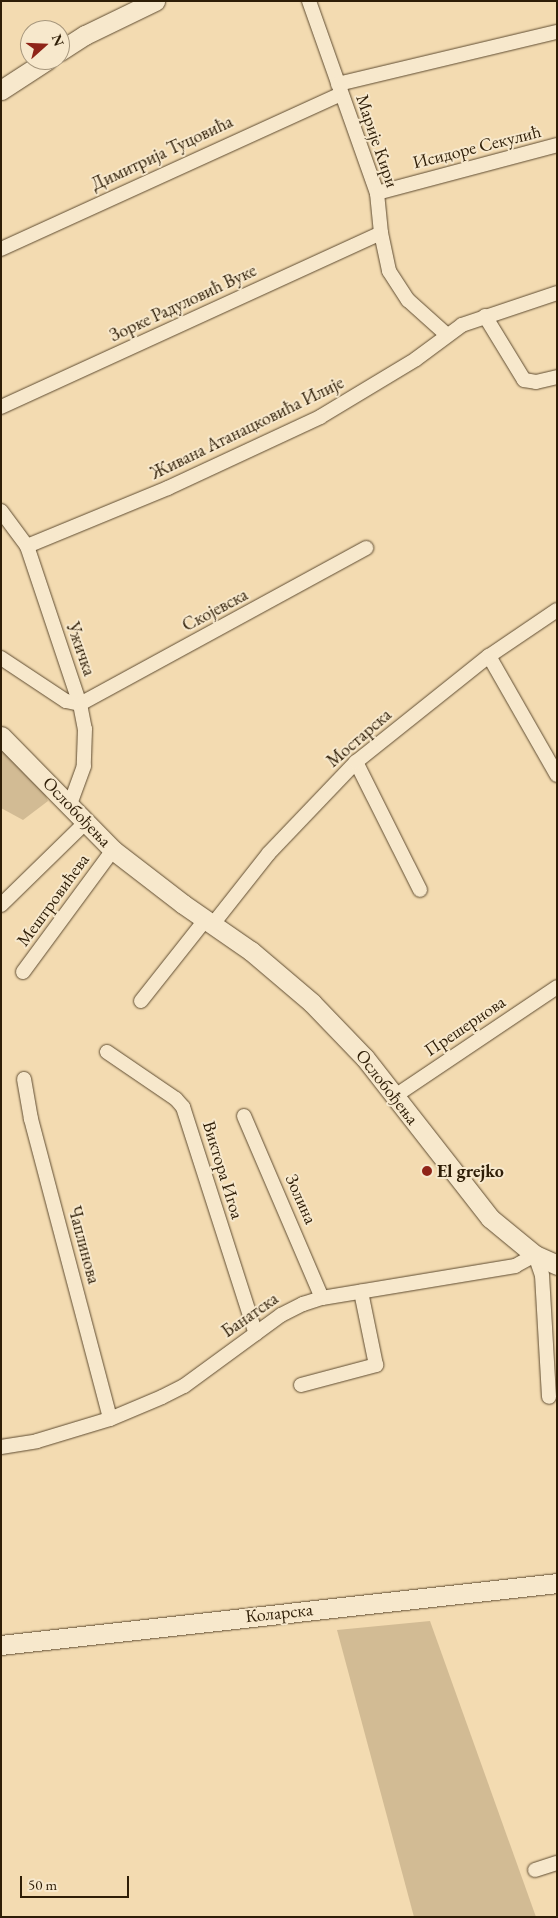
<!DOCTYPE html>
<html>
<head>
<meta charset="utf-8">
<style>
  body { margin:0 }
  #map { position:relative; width:558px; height:1918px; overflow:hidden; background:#f3dbb1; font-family:"EB Garamond",serif }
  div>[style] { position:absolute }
  .green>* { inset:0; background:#d2bb94 }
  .roads { filter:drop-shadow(0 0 1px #5f4c31) drop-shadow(0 0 1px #5f4c31) }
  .street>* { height:14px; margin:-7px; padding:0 7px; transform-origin:7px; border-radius:7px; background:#f7e8cc }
  .secondary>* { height:19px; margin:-9.5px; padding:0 9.5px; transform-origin:9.5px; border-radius:9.5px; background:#f7e8cc }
  .dots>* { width:14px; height:14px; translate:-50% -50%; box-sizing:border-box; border:2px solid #f7e8cc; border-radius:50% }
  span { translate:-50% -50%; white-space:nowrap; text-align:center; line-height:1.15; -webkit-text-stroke:4px #f7e8cc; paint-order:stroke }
  .street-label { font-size:18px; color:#2e1d06 }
  .poi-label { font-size:18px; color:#2e1d06; font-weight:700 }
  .left { translate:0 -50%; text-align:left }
  .frame { position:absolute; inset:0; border:2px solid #2e1d06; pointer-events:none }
  .north { position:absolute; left:20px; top:20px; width:50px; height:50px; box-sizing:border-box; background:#f7e8cc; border:1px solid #a7977d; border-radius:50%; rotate:70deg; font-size:14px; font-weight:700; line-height:20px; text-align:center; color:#2e1d06 }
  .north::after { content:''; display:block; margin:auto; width:18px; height:22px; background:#8f2418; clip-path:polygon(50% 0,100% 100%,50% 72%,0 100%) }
  .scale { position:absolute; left:20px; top:1876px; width:109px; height:22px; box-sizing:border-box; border:2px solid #2e1d06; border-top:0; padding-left:6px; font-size:15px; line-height:18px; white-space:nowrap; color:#2e1d06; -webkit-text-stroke:4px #f7e8cc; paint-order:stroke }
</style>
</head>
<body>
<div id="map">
  <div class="green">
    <div style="clip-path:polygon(1px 749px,42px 787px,48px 801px,23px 820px,1px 808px)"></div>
    <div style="clip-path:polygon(430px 1621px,536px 1917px,414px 1917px,337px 1630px)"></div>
  </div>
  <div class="roads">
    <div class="street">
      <div style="left:309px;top:1px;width:204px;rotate:70.5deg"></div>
      <div style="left:377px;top:193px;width:40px;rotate:84.3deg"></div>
      <div style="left:381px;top:233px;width:39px;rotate:78deg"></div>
      <div style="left:389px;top:271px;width:35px;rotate:57deg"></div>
      <div style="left:408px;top:300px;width:52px;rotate:41.9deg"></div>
      <div style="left:338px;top:84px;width:225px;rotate:-13.4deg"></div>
      <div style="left:377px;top:193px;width:186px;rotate:-14.9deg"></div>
      <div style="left:1px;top:249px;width:374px;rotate:-24.5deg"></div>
      <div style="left:485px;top:316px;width:75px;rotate:58.6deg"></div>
      <div style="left:524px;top:380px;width:12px;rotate:9deg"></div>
      <div style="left:536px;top:382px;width:22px;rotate:-13deg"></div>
      <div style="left:1px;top:407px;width:418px;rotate:-24.6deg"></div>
      <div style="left:1px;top:511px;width:44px;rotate:53.4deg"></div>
      <div style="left:27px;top:546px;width:167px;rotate:71.5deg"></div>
      <div style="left:80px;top:704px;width:25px;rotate:79deg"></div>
      <div style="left:85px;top:729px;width:37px;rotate:92deg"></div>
      <div style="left:84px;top:766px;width:44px;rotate:110.1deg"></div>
      <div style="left:27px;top:546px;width:152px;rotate:-22.4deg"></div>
      <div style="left:168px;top:488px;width:168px;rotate:-25deg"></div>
      <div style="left:320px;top:417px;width:112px;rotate:-31.1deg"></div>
      <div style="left:416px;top:359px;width:57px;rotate:-36.5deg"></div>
      <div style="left:462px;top:325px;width:100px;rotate:-18.6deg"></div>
      <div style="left:489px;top:656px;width:137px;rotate:60.3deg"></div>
      <div style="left:1px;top:658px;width:78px;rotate:33.5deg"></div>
      <div style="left:66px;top:701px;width:14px;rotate:12deg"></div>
      <div style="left:80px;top:704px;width:326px;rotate:-28.6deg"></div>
      <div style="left:356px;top:762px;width:143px;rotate:63.4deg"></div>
      <div style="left:1px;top:905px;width:117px;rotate:-44.3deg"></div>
      <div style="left:213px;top:924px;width:90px;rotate:-51.7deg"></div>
      <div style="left:269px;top:853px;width:126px;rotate:-46.3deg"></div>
      <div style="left:356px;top:762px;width:170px;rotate:-38.6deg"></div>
      <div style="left:489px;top:656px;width:82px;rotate:-34.1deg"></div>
      <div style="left:23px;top:972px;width:152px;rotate:-53.6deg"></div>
      <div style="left:141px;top:1001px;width:105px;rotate:-51.6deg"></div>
      <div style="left:107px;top:1052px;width:83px;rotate:34.3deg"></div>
      <div style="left:176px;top:1099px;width:11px;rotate:49deg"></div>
      <div style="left:183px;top:1107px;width:238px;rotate:72.2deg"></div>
      <div style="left:24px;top:1079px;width:41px;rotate:80.1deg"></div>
      <div style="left:31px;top:1119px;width:310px;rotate:75.2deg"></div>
      <div style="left:395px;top:1096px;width:195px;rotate:-33.9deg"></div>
      <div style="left:244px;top:1116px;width:198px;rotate:66.8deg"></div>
      <div style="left:301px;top:1385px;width:78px;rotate:-14.9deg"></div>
      <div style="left:376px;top:1365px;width:75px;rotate:-101.6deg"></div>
      <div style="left:1px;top:1447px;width:36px;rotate:-9deg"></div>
      <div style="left:37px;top:1441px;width:76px;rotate:-16.8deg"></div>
      <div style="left:110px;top:1419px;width:56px;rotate:-22.9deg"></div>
      <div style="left:162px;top:1397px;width:25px;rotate:-27deg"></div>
      <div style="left:184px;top:1386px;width:120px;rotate:-36.2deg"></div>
      <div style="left:281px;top:1315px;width:25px;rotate:-27deg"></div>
      <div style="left:303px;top:1304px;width:20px;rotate:-18deg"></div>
      <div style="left:322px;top:1298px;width:196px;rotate:-9.4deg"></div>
      <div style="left:515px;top:1266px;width:23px;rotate:-29deg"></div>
      <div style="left:535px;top:1255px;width:21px;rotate:71deg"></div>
      <div style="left:542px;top:1275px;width:122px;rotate:86.7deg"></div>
      <div style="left:535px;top:1870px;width:23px;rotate:-18deg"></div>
    </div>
    <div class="secondary">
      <div style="left:60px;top:51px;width:30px;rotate:-33deg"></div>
      <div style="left:85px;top:35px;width:78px;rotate:-25.9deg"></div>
      <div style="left:1px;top:90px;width:55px;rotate:-33.1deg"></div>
      <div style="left:1px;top:736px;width:160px;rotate:45.5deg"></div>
      <div style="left:113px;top:850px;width:88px;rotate:37.6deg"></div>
      <div style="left:183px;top:904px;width:83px;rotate:34.7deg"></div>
      <div style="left:251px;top:951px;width:80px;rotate:40.4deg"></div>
      <div style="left:312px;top:1003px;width:76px;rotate:46.1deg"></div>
      <div style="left:365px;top:1058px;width:203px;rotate:52deg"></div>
      <div style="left:490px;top:1218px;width:58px;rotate:39.4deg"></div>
      <div style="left:535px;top:1255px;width:24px;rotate:24deg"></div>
      <div style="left:1px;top:1645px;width:559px;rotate:-6.36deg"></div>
    </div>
  </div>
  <div class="dots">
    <div style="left:427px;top:1171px;background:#8f2418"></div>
  </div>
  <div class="street-label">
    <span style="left:377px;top:141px;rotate:71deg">Марије Кири</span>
    <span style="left:477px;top:147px;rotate:-14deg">Исидоре Секулић</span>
    <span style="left:162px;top:153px;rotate:-25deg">Димитрија Туцовића</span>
    <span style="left:183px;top:303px;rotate:-25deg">Зорке Радуловић Вуке</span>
    <span style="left:247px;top:428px;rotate:-26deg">Живана Атанацковића Илије</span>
    <span style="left:215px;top:610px;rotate:-28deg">Скојевска</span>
    <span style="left:81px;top:649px;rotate:71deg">Ужичка</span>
    <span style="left:359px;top:738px;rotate:-41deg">Мостарска</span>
    <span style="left:77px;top:812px;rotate:46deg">Ослобођења</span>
    <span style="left:53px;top:900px;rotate:-54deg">Мештровићева</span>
    <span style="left:465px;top:1026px;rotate:-34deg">Прешернова</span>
    <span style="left:387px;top:1087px;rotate:52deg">Ослобођења</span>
    <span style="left:223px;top:1170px;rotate:73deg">Виктора Игоа</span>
    <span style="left:301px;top:1199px;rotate:66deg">Золина</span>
    <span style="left:84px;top:1245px;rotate:75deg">Чаплинова</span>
    <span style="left:250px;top:1315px;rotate:-35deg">Банатска</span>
    <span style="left:279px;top:1613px;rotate:-6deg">Коларска</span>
  </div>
  <div class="poi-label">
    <span class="left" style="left:437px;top:1171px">El grejko</span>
  </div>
  <div class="frame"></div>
  <div class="north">N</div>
  <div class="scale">50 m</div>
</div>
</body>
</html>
